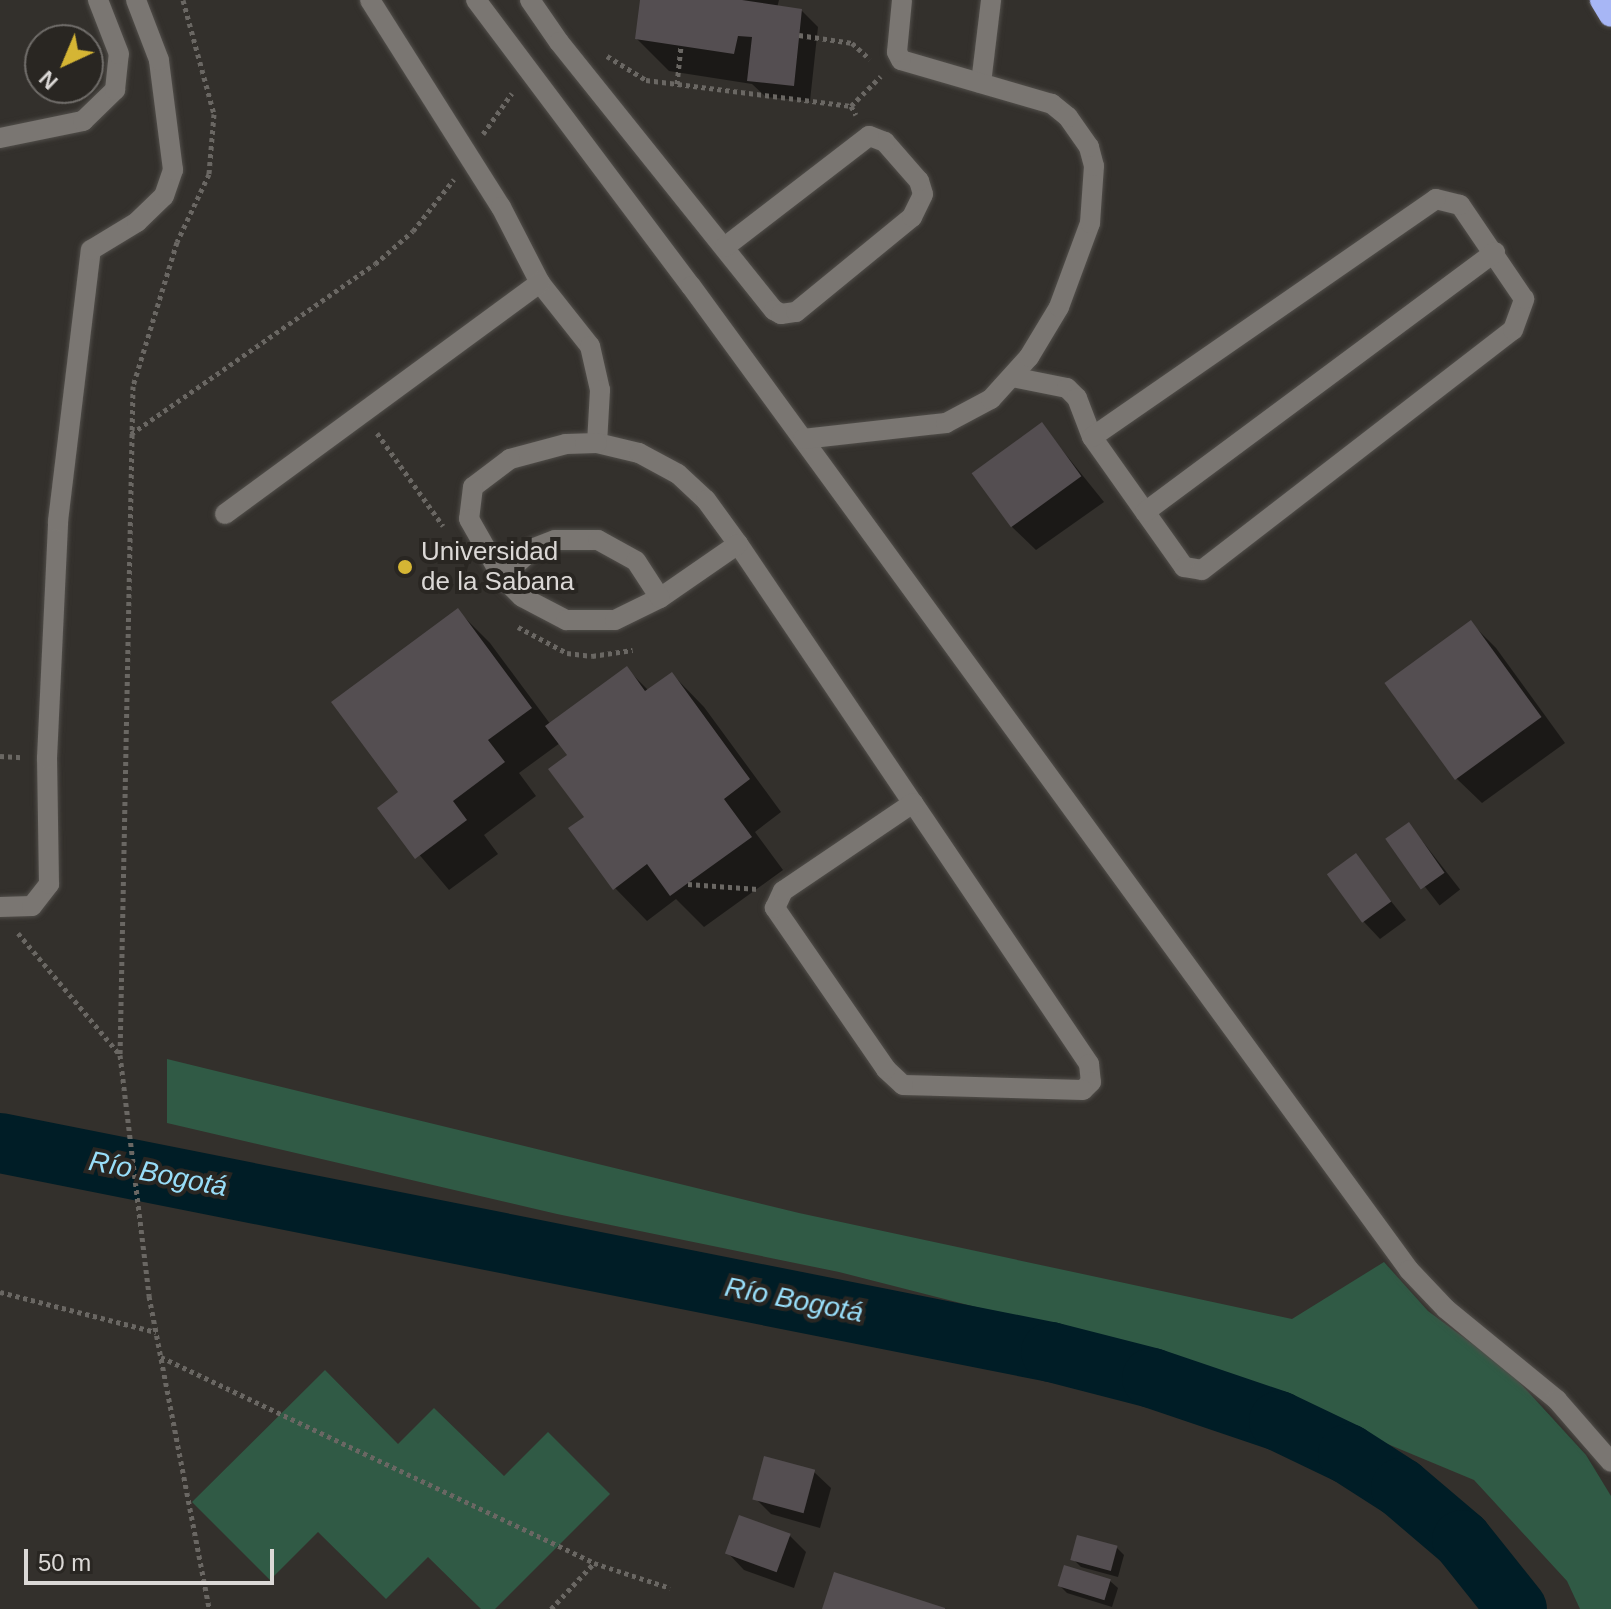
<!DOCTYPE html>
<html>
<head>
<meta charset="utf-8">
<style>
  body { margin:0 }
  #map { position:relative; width:1611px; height:1609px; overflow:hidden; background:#33302c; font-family:Helvetica,sans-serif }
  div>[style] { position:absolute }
  .green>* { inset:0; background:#305a45 }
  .shadow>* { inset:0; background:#0007; transform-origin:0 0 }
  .river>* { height:60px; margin:-30px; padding:0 30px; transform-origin:30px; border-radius:30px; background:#001d26 }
  .building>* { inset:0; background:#544e51; transform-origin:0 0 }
  .path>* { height:5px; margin-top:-2.5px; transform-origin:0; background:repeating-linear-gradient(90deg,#6a6763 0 4px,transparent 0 8px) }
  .roads { filter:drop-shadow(0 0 2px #514e4a) drop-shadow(0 0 2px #514e4a) }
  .minor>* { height:20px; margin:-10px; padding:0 10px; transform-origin:10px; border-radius:10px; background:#7a7672 }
  .highway>* { height:24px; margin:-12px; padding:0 12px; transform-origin:12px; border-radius:12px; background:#a7b6f5 }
  .dots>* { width:22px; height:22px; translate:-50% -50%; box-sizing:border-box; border:4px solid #292622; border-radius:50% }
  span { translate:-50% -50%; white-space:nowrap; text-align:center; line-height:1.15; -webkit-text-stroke:8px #292622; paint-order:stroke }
  .poi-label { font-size:26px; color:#dbd8d6 }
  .left { translate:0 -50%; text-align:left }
  .water-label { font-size:28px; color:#98ddf8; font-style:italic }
  .north { position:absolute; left:24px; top:24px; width:80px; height:80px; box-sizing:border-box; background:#292622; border:2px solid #706d6a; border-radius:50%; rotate:224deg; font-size:22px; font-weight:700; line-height:32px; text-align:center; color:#dbd8d6 }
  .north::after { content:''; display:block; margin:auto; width:28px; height:36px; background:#d5b534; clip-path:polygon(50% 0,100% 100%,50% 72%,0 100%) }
  .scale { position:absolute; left:24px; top:1549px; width:250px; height:36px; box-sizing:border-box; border:4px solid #dbd8d6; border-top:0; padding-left:10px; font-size:24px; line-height:28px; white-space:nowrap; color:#dbd8d6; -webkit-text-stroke:6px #292622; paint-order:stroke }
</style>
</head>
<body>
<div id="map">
  <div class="green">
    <div style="clip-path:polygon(167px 1059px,799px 1213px,1292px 1319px,1384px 1262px,1428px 1311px,1509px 1371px,1586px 1455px,1611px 1496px,1611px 1609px,1580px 1609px,1567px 1581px,1474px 1480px,1191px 1362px,839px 1272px,557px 1214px,167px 1123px)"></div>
    <div style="clip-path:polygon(325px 1370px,398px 1444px,434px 1408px,504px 1476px,548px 1432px,610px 1494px,495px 1609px,481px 1609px,428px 1557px,386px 1599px,318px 1532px,270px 1580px,192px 1502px)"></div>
  </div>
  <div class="shadow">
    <div style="clip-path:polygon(642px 0,779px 0,777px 8px,802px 11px,818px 27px,810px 101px,766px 97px,752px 84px,669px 71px,637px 39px)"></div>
    <div style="clip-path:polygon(1042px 425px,1104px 502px,1036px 550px,1011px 526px)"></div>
    <div style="clip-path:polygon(458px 611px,490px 643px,551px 725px,627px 669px,649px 691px,672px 674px,704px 707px,781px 812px,755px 832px,783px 870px,704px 927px,676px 899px,647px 921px,615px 888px,569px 756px,560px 743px,519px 773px,536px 796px,484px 835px,498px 854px,449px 890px,380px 808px,401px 792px)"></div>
    <div style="clip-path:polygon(1471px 623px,1496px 648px,1565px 743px,1482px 803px,1457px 779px)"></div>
    <div style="left:1409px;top:824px;width:83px;height:26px;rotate:52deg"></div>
    <div style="clip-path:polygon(1355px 856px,1406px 920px,1380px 939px,1364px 922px)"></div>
    <div style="clip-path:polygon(814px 1472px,831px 1488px,820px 1528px,771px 1514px,755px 1498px)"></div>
    <div style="clip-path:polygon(790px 1536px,806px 1552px,794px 1588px,744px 1570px,728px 1553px)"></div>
    <div style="clip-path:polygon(1117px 1548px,1124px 1555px,1118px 1577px,1081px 1567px,1073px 1559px)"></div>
    <div style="clip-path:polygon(1110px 1581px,1118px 1588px,1112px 1607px,1067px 1593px,1059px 1585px)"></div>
  </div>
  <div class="river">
    <div style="left:0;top:1143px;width:1072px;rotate:11.25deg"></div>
    <div style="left:1051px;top:1352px;width:104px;rotate:14.4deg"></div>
    <div style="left:1152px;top:1378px;width:134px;rotate:18.7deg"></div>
    <div style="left:1279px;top:1421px;width:76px;rotate:25.6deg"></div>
    <div style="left:1348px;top:1454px;width:63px;rotate:32.7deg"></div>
    <div style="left:1401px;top:1488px;width:80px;rotate:40.4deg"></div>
    <div style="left:1462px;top:1540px;width:88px;rotate:51.4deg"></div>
  </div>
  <div class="building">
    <div style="clip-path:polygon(640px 0,742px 0,802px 9px,794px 86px,747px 81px,752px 37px,738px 36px,734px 54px,635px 39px)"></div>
    <div style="left:1042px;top:422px;width:67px;height:87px;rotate:54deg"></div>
    <div style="clip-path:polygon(458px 608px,532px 708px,488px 740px,505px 762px,453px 801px,467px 820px,415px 859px,377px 808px,398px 792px,331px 702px)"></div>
    <div style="left:1471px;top:620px;width:120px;height:107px;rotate:54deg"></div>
    <div style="clip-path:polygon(627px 666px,645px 691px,672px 672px,750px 779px,724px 799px,752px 837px,670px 896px,647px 864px,613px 890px,568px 828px,584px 817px,548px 769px,567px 755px,545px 726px)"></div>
    <div style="left:1409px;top:822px;width:62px;height:29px;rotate:55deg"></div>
    <div style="left:1356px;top:853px;width:60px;height:36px;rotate:54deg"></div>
    <div style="left:764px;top:1456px;width:53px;height:45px;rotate:15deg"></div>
    <div style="left:739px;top:1515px;width:55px;height:41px;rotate:20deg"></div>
    <div style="left:1077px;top:1535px;width:42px;height:26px;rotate:15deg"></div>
    <div style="left:1064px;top:1565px;width:49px;height:22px;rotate:17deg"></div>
    <div style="clip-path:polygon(834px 1572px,945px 1608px,945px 1609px,822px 1609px)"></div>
  </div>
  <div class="path">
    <div style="left:183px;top:0;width:118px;rotate:74.8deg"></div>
    <div style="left:214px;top:114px;width:60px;rotate:94.8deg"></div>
    <div style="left:209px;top:174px;width:75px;rotate:115.2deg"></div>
    <div style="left:177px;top:242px;width:151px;rotate:107deg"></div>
    <div style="left:133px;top:386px;width:669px;rotate:91.11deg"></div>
    <div style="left:120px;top:1055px;width:243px;rotate:83.1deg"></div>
    <div style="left:149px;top:1296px;width:319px;rotate:79.1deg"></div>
    <div style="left:799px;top:35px;width:54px;rotate:8.6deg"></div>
    <div style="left:852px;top:43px;width:24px;rotate:42deg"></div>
    <div style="left:607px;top:56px;width:46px;rotate:31.6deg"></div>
    <div style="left:646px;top:80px;width:207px;rotate:7.2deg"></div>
    <div style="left:851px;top:106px;width:10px;rotate:61deg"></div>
    <div style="left:677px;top:84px;width:38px;rotate:-84deg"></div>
    <div style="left:851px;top:106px;width:42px;rotate:-45deg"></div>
    <div style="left:483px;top:134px;width:50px;rotate:-54.7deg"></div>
    <div style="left:377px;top:433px;width:114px;rotate:54.6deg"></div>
    <div style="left:131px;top:434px;width:297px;rotate:-34.9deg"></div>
    <div style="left:375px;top:264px;width:50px;rotate:-41deg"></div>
    <div style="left:413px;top:231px;width:66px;rotate:-51.7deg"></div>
    <div style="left:518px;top:627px;width:55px;rotate:28deg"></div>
    <div style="left:567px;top:653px;width:25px;rotate:7deg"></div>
    <div style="left:592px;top:656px;width:41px;rotate:-8.3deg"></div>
    <div style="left:0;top:756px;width:22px;rotate:3deg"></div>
    <div style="left:688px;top:884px;width:70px;rotate:4.1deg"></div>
    <div style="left:18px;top:933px;width:158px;rotate:50.1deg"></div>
    <div style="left:0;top:1292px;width:161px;rotate:14.4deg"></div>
    <div style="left:161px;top:1357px;width:480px;rotate:25.4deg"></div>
    <div style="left:594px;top:1563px;width:80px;rotate:18.2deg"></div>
    <div style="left:551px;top:1609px;width:63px;rotate:-46.9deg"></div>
  </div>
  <div class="roads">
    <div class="minor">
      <div style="left:370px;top:0;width:245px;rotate:57.7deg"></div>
      <div style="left:501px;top:207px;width:85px;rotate:62.8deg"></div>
      <div style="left:540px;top:283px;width:80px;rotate:51.6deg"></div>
      <div style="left:590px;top:346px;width:45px;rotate:77.2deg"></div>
      <div style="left:600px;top:390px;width:53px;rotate:93.2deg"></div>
      <div style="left:597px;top:443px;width:43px;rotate:13.4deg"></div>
      <div style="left:639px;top:453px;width:44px;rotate:28.3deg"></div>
      <div style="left:678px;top:474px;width:38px;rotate:43deg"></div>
      <div style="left:706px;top:500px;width:54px;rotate:54deg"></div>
      <div style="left:738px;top:544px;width:313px;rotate:56deg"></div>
      <div style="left:913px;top:803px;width:315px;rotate:56deg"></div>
      <div style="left:1089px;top:1064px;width:18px;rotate:84deg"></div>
      <div style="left:1091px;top:1082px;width:11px;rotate:135deg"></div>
      <div style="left:1083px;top:1090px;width:180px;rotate:-178.4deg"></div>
      <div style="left:903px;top:1085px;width:23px;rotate:-137deg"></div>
      <div style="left:886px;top:1069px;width:196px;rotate:-124.6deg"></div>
      <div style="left:775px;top:908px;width:19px;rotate:-65deg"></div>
      <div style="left:783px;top:891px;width:157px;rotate:-34.1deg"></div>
      <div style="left:476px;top:0;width:358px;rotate:53.1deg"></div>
      <div style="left:691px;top:286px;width:1218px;rotate:53.88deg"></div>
      <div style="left:1409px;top:1270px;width:54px;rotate:46.5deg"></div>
      <div style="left:1446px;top:1309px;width:144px;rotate:39.3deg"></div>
      <div style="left:1557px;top:1400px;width:82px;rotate:48.9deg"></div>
      <div style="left:530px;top:0;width:51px;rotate:55.4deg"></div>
      <div style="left:559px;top:42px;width:344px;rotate:51.3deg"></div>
      <div style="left:774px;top:310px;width:8px;rotate:30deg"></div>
      <div style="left:781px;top:314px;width:15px;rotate:-8deg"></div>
      <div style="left:796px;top:312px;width:150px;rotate:-39.3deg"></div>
      <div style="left:912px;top:217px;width:25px;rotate:-64deg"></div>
      <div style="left:923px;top:194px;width:14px;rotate:-107deg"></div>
      <div style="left:919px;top:181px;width:52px;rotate:-131.1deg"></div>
      <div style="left:885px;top:142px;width:17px;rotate:-159deg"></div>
      <div style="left:869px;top:136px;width:182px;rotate:142.4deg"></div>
      <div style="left:981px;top:83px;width:84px;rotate:-83.1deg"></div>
      <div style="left:0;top:138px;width:85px;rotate:-11.6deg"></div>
      <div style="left:83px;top:121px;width:45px;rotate:-44.1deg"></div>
      <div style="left:115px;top:90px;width:36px;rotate:-84deg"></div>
      <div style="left:119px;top:54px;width:58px;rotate:-111.3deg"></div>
      <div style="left:1012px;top:377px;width:56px;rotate:11.3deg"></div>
      <div style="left:1067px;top:388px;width:14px;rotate:45deg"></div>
      <div style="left:1077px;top:398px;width:42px;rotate:69deg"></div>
      <div style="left:1092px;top:437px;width:159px;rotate:54.7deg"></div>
      <div style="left:1184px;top:567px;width:18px;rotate:9deg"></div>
      <div style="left:1202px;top:570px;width:393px;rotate:-37.7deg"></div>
      <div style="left:1513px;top:330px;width:33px;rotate:-70deg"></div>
      <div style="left:1524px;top:299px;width:114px;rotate:-124.2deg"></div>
      <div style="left:1460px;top:205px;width:25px;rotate:-166deg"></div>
      <div style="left:1436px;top:199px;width:418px;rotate:145.3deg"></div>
      <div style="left:803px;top:439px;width:144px;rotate:-6.4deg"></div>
      <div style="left:946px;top:423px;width:51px;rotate:-28.1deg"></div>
      <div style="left:991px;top:399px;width:57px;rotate:-47.9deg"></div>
      <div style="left:1029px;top:357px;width:58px;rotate:-59deg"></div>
      <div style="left:1059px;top:307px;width:90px;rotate:-69.7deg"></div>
      <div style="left:1090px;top:223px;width:57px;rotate:-86deg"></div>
      <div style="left:1094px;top:166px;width:20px;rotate:-105deg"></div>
      <div style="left:1089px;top:147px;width:37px;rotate:-125deg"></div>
      <div style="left:1068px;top:117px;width:21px;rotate:-141deg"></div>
      <div style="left:1052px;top:104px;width:157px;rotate:-163.8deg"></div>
      <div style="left:901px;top:60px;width:9px;rotate:-117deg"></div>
      <div style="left:897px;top:52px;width:52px;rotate:-84.5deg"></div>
      <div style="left:597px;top:443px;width:31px;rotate:178deg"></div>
      <div style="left:566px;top:444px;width:58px;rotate:165deg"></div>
      <div style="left:510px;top:459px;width:46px;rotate:142.9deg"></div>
      <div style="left:473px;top:487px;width:32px;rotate:97deg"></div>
      <div style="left:469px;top:519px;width:67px;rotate:60.4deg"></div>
      <div style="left:502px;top:577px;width:28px;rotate:45deg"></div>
      <div style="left:522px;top:597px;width:50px;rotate:27.6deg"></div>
      <div style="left:566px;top:620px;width:49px"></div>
      <div style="left:615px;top:620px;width:50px;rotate:-26.1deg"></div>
      <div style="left:660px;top:598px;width:95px;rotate:-34.7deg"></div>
      <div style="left:1145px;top:512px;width:436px;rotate:-36.6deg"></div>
      <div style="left:225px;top:514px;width:391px;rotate:-36.3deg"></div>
      <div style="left:502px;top:577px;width:43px;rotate:-42.2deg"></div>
      <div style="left:534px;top:548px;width:22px;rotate:-21deg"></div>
      <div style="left:555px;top:540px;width:43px"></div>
      <div style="left:598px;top:540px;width:43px;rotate:28.9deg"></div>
      <div style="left:636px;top:561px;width:44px;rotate:57deg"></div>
      <div style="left:0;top:907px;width:32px;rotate:-2deg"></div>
      <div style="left:32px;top:906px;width:28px;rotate:-52deg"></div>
      <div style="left:49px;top:884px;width:126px;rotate:-90.9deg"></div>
      <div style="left:47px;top:758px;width:237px;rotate:-87.3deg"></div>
      <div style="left:58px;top:521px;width:273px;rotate:-83.1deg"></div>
      <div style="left:91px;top:250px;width:54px;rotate:-31.3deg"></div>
      <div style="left:137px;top:222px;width:37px;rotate:-44deg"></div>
      <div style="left:164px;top:196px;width:28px;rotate:-71deg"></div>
      <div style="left:173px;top:170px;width:111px;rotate:-97.3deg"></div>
      <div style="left:159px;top:60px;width:64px;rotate:-111deg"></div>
    </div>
    <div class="highway">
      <div style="left:1602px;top:0;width:17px;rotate:59deg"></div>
    </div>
  </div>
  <div class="dots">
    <div style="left:405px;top:567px;background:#d5b534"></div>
  </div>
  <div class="poi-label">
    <span class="left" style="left:421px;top:567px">Universidad<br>de la Sabana</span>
  </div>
  <div class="water-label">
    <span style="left:158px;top:1174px;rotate:11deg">Río Bogotá</span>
    <span style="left:794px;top:1300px;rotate:11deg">Río Bogotá</span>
  </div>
  <div class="north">N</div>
  <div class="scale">50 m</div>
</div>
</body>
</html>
